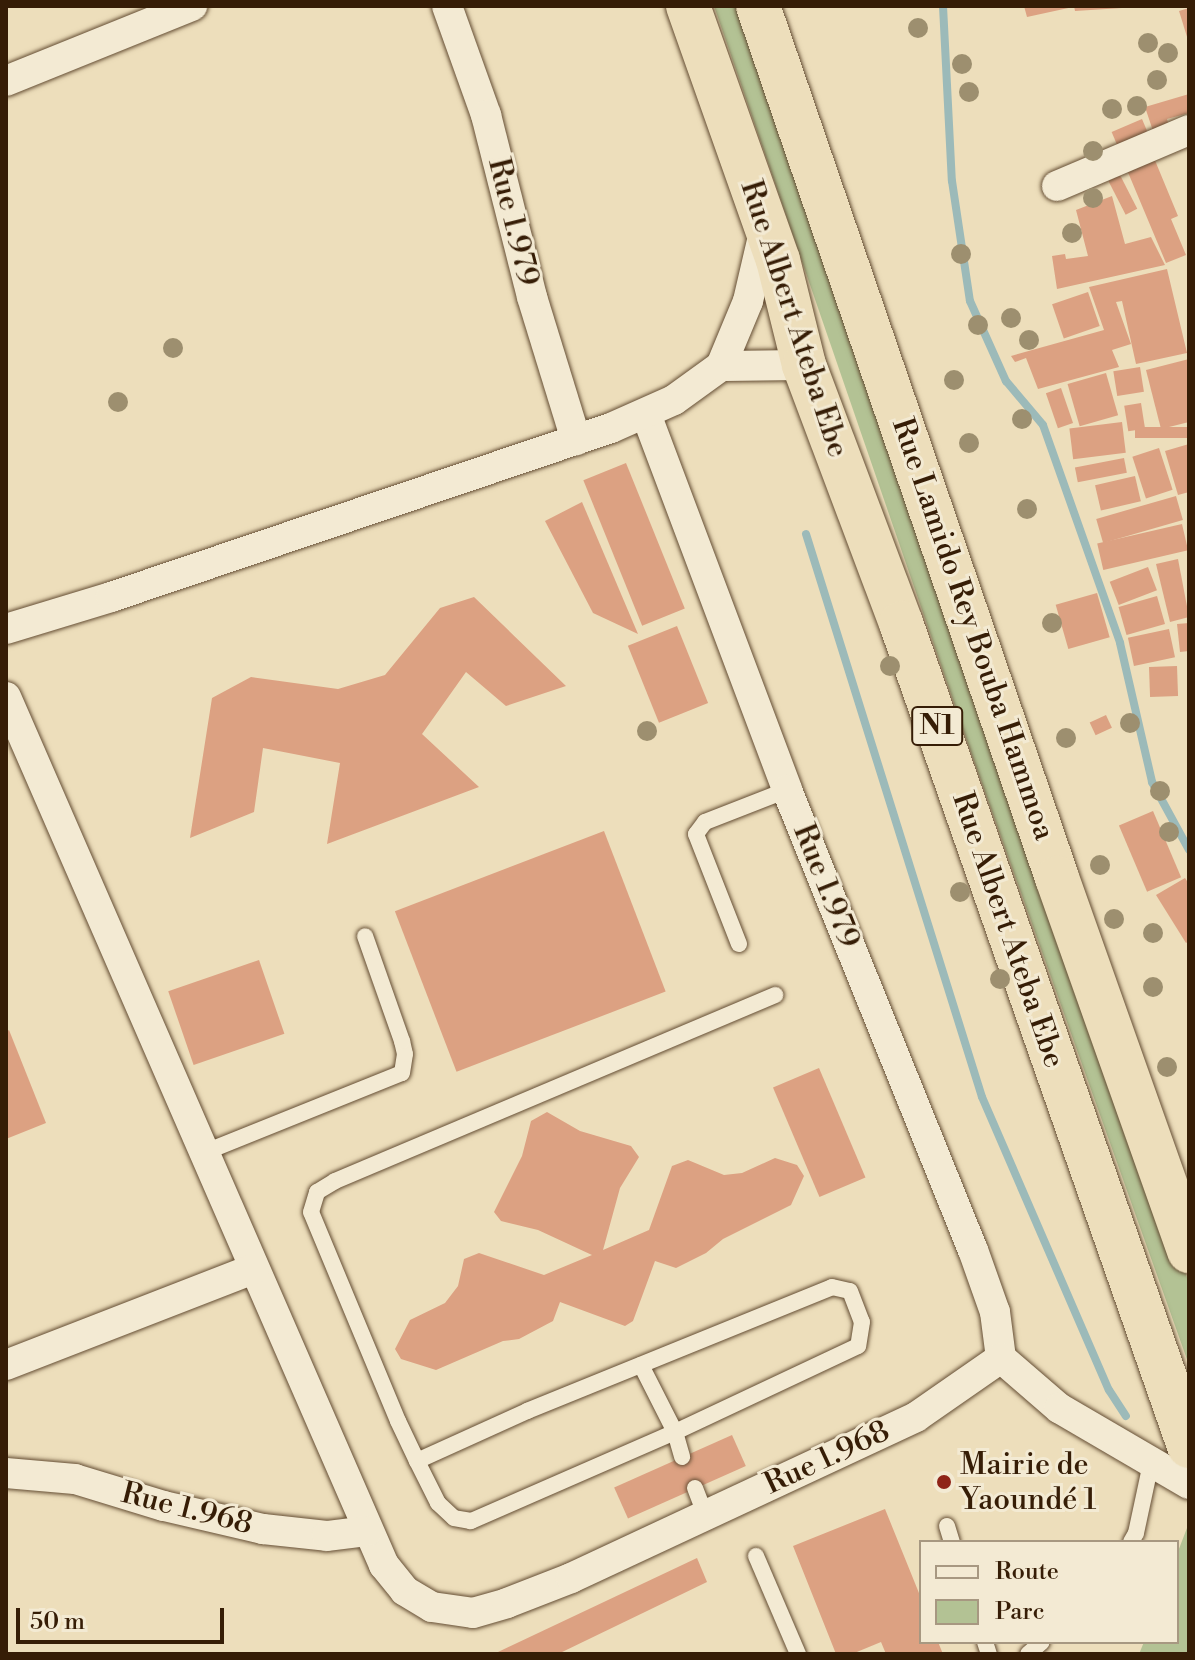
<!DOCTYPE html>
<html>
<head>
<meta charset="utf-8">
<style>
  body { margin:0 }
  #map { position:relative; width:1195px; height:1660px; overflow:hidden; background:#eddebb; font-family:"Libre Bodoni",serif }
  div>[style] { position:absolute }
  .green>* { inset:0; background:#b3c294 }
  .stream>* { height:8px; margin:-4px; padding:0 4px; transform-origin:4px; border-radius:4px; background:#9cbab9 }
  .building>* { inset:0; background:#dca182; transform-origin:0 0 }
  .roads { filter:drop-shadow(0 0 2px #644d33) drop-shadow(0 0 2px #644d33) }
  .service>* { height:16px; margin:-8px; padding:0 8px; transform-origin:8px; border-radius:8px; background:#f3ead3 }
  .minor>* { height:30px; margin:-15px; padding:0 15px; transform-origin:15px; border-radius:15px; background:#f3ead3 }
  .trunk>* { height:44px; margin:-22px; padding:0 22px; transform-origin:22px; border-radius:22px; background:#eddebb }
  .trees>* { width:20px; height:20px; margin:-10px; border-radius:50%; background:#9d8f6f }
  .dots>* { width:22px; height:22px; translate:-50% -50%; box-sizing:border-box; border:4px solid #f3ead3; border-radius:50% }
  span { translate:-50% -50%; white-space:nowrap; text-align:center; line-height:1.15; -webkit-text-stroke:6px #f3ead3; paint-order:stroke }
  .shield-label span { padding:2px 6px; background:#f3ead3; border:2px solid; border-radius:6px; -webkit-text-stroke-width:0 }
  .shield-label { font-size:28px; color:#361d06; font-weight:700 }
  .street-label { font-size:30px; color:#361d06 }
  .poi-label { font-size:30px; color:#361d06 }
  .left { translate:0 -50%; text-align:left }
  .frame { position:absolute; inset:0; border:8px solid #361d06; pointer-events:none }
  .legend { position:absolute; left:919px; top:1540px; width:260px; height:104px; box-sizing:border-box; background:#f3ead3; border:2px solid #a79881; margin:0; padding:10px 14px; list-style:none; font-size:24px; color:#361d06 }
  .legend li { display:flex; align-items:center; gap:16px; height:40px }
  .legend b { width:40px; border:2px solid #a79881 }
  .scale { position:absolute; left:16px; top:1608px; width:208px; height:36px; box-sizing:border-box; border:4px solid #361d06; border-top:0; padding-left:10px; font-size:24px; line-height:28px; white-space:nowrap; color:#361d06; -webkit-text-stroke:6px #f3ead3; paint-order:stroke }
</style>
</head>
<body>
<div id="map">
  <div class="green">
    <div style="clip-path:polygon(714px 6px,745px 6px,1189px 1283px,1189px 1365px,973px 758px)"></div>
    <div style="clip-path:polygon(1187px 1528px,1189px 1654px,1139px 1654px,1144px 1642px,1177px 1642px,1177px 1554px)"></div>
  </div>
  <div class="stream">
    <div style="left:943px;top:6px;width:175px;rotate:87.1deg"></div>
    <div style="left:952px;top:181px;width:121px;rotate:81.5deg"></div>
    <div style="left:970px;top:301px;width:88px;rotate:65.8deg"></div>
    <div style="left:1006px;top:381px;width:57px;rotate:49.9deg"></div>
    <div style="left:1043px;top:425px;width:231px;rotate:70.5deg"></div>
    <div style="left:1120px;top:643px;width:143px;rotate:77deg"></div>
    <div style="left:1152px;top:782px;width:77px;rotate:61.4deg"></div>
    <div style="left:806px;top:534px;width:590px;rotate:72.64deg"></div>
    <div style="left:982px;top:1097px;width:319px;rotate:66.6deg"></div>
    <div style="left:1109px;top:1390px;width:31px;rotate:57deg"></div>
  </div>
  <div class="building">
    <div style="clip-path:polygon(1024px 6px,1073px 6px,1073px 7px,1027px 17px)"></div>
    <div style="clip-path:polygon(1074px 6px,1122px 6px,1122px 8px,1075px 11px)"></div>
    <div style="clip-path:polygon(1189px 8px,1189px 40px,1188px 40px,1179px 11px)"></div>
    <div style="clip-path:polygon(1189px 94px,1189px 113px,1167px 119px,1169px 126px,1153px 131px,1145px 107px)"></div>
    <div style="left:1142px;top:119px;width:33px;height:33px;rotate:67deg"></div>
    <div style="clip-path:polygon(1154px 158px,1178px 216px,1171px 219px,1186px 255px,1166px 263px,1127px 170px)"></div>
    <div style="left:1120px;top:175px;width:38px;height:13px;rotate:63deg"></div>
    <div style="clip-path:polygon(1112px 196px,1125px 244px,1151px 237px,1165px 265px,1057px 289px,1052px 256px,1065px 254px,1066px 259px,1088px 256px,1076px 210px)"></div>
    <div style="clip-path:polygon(1167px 269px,1187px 353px,1136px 364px,1122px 301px,1116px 302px,1131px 344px,1112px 350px,1119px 367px,1038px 389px,1026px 358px,1015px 362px,1011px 356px,1104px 330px,1089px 287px)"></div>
    <div style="left:1088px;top:292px;width:36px;height:38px;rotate:71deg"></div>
    <div style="clip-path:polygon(1189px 359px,1189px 422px,1161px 429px,1146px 370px)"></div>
    <div style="left:1140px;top:367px;width:25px;height:27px;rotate:81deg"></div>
    <div style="left:1106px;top:373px;width:44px;height:40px;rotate:74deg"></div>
    <div style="left:1061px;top:388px;width:37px;height:16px;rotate:71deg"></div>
    <div style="left:1141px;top:403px;width:26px;height:17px;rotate:81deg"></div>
    <div style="left:1122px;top:422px;width:31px;height:53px;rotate:83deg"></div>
    <div style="left:1189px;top:427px;width:11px;height:54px;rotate:90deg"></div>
    <div style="clip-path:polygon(1189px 444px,1189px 492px,1178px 495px,1165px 451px)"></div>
    <div style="left:1159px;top:448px;width:44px;height:28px;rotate:72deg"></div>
    <div style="left:1124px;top:458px;width:15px;height:50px;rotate:79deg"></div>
    <div style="left:626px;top:463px;width:157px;height:46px;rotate:68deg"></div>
    <div style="left:1135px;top:476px;width:26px;height:41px;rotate:77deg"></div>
    <div style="left:1176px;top:496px;width:25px;height:83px;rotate:74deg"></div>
    <div style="clip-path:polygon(582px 502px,638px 634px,593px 613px,545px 521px)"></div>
    <div style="left:1182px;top:524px;width:27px;height:87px;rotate:77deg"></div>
    <div style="clip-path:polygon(1178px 559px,1189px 617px,1170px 622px,1156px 564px)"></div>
    <div style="left:1148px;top:567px;width:25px;height:41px;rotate:69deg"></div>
    <div style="left:1097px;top:593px;width:46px;height:43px;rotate:74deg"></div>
    <div style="left:1157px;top:596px;width:29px;height:40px;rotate:74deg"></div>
    <div style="clip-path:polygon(474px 597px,566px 686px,506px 706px,466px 672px,422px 734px,479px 787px,327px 844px,340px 763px,263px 748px,254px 812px,190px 838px,212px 698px,251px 677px,338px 689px,385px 675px,440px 608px)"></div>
    <div style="clip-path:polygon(1189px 623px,1189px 651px,1180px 652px,1177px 624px)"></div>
    <div style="left:677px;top:626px;width:83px;height:53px;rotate:68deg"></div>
    <div style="left:1169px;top:629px;width:29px;height:42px;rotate:78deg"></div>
    <div style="left:1177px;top:666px;width:30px;height:28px;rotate:88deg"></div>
    <div style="left:1106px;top:715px;width:14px;height:18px;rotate:65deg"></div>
    <div style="left:1153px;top:811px;width:72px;height:37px;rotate:67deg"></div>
    <div style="left:604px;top:831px;width:172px;height:224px;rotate:69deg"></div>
    <div style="clip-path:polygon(1185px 878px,1189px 884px,1189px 941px,1186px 943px,1156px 895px)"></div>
    <div style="left:259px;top:960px;width:78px;height:96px;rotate:71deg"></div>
    <div style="clip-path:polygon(9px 1030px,46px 1123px,6px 1139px,6px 1032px)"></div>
    <div style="left:819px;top:1068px;width:119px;height:50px;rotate:67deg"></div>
    <div style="clip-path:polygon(547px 1112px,580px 1131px,631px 1146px,639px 1157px,620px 1188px,603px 1250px,649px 1230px,672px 1166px,688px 1160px,724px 1175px,742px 1173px,775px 1158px,797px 1165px,804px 1176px,791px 1205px,723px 1239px,706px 1253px,676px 1268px,655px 1261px,633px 1321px,625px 1326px,560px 1302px,553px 1321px,519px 1339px,503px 1341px,436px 1370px,401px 1359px,395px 1349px,410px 1320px,445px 1303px,458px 1286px,464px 1259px,479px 1253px,544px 1275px,592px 1255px,538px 1230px,501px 1221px,494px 1212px,522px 1156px,531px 1121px)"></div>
    <div style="left:732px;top:1435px;width:34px;height:129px;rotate:66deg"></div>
    <div style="clip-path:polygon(885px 1509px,921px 1598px,921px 1642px,938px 1642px,943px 1654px,886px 1654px,881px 1642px,852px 1654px,836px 1654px,793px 1546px)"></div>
    <div style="clip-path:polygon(697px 1558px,707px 1582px,558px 1654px,498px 1652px)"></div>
  </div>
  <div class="roads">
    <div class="service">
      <div style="left:739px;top:944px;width:118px;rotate:-111.4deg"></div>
      <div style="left:696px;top:834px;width:15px;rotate:-53deg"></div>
      <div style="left:705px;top:822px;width:88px;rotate:-21.3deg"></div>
      <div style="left:203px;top:1153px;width:214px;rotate:-21.9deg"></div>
      <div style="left:402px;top:1073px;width:19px;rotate:-81deg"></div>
      <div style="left:405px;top:1054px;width:13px;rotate:-103deg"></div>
      <div style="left:402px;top:1041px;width:111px;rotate:-109.4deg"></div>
      <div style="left:641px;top:1365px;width:75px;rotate:63.1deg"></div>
      <div style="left:675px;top:1432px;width:26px;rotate:74deg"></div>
      <div style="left:417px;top:1461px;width:121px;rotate:-24.4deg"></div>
      <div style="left:527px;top:1411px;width:329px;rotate:-22.1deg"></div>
      <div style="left:832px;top:1287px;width:18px;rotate:13deg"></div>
      <div style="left:850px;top:1291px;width:33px;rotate:69deg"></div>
      <div style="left:862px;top:1322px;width:24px;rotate:99deg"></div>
      <div style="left:858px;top:1346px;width:202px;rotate:154.8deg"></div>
      <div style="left:675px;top:1432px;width:223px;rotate:156.4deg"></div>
      <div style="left:471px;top:1521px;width:17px;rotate:-170deg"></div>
      <div style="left:454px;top:1518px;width:22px;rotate:-137deg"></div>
      <div style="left:438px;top:1503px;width:47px;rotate:-116.6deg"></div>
      <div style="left:417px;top:1461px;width:44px;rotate:-115.4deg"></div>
      <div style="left:398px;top:1421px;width:226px;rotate:-112.6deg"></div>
      <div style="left:311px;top:1212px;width:21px;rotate:-73deg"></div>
      <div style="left:317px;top:1192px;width:21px;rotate:-31deg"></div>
      <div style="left:335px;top:1181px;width:478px;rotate:-22.9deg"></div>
      <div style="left:695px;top:1488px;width:28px;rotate:69deg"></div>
      <div style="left:947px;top:1526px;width:17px;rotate:73deg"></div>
      <div style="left:1131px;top:1542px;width:10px;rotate:-61deg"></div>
      <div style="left:1136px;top:1533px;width:72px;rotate:-77.9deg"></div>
      <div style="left:756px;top:1556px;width:107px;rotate:66.8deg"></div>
      <div style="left:985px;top:1642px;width:13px;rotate:72deg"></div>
      <div style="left:1028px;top:1654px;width:18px;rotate:-41deg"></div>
    </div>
    <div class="minor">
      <div style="left:447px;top:6px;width:116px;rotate:70.3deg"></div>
      <div style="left:486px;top:115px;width:188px;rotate:75.8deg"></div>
      <div style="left:532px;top:297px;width:150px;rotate:72.9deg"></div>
      <div style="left:6px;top:81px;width:201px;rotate:-22deg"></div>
      <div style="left:1057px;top:186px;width:143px;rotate:-23deg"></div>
      <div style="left:721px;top:366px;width:83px;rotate:-0.7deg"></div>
      <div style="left:646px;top:414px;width:402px;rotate:69.4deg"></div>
      <div style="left:787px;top:790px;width:496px;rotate:68deg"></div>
      <div style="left:973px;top:1250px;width:66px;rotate:70.5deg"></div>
      <div style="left:995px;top:1312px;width:46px;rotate:82.6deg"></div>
      <div style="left:6px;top:629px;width:110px;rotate:-16.9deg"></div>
      <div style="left:111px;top:597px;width:528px;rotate:-18.68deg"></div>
      <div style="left:611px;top:428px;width:69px;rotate:-24deg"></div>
      <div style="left:674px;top:400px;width:58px;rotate:-35.9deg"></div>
      <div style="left:721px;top:366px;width:70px;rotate:-67.4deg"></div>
      <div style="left:748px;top:301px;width:75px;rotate:-76.9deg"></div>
      <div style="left:6px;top:697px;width:947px;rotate:66.47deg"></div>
      <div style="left:384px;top:1565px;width:33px;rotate:51deg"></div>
      <div style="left:405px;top:1591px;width:31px;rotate:31deg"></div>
      <div style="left:432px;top:1607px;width:41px;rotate:8.3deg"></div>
      <div style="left:473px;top:1613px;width:35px;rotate:-16deg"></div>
      <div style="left:507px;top:1603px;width:69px;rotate:-21.3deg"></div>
      <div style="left:571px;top:1578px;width:381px;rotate:-25deg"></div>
      <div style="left:916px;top:1417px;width:103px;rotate:-34.8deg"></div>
      <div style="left:1001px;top:1358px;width:77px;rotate:40.8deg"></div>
      <div style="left:1059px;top:1408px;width:151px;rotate:30.3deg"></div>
      <div style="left:6px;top:1365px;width:266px;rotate:-21.2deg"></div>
      <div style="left:6px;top:1473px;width:69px;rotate:5deg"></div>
      <div style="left:75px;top:1479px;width:93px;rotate:16.9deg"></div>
      <div style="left:164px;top:1506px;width:102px;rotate:13.1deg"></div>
      <div style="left:263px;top:1529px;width:64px;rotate:6.2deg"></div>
      <div style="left:327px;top:1536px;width:41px;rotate:-7deg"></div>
    </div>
    <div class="trunk">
      <div style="left:688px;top:6px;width:269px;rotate:70.5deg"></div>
      <div style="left:778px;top:260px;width:108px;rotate:76.1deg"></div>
      <div style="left:804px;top:365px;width:276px;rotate:69.4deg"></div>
      <div style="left:901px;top:623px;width:872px;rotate:70.71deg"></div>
      <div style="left:758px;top:6px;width:922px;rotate:71.07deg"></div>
      <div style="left:1057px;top:878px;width:396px;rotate:70.5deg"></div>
    </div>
  </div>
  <div class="trees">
    <div style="left:918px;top:28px"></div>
    <div style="left:1148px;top:43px"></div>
    <div style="left:1168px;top:53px"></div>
    <div style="left:962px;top:64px"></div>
    <div style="left:1157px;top:80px"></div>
    <div style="left:969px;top:92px"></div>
    <div style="left:1137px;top:106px"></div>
    <div style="left:1112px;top:109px"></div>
    <div style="left:1093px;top:151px"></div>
    <div style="left:1093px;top:198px"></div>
    <div style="left:1072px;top:233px"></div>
    <div style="left:961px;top:254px"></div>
    <div style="left:1011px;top:318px"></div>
    <div style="left:978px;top:325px"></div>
    <div style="left:1029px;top:340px"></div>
    <div style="left:173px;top:348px"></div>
    <div style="left:954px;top:380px"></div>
    <div style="left:118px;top:402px"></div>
    <div style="left:1022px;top:419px"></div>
    <div style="left:969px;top:443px"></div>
    <div style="left:1027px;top:509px"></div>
    <div style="left:1052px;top:623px"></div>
    <div style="left:890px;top:666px"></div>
    <div style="left:1130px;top:723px"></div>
    <div style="left:647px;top:731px"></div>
    <div style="left:1066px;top:738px"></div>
    <div style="left:1160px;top:791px"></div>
    <div style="left:1169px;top:832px"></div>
    <div style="left:1100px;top:865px"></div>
    <div style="left:960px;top:892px"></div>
    <div style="left:1114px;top:919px"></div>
    <div style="left:1153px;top:933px"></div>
    <div style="left:1000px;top:979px"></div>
    <div style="left:1153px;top:987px"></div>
    <div style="left:1167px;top:1067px"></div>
  </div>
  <div class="dots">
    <div style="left:944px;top:1482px;background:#8f2418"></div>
  </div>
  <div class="shield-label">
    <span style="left:937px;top:726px">N1</span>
  </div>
  <div class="street-label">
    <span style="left:513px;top:222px;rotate:76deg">Rue 1.979</span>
    <span style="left:794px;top:319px;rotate:72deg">Rue Albert Ateba Ebe</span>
    <span style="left:973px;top:629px;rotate:71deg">Rue Lamido Rey Bouba Hammoa</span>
    <span style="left:826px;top:886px;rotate:68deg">Rue 1.979</span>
    <span style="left:1008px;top:930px;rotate:71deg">Rue Albert Ateba Ebe</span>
    <span style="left:827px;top:1458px;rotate:-25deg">Rue 1.968</span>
    <span style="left:187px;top:1509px;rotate:14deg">Rue 1.968</span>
  </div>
  <div class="poi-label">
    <span class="left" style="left:960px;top:1482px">Mairie de<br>Yaoundé 1</span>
  </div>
  <div class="frame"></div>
  <ul class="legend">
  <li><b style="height:10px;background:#f3ead3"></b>Route</li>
  <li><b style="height:22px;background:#b3c294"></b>Parc</li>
  </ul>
  <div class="scale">50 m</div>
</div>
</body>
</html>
